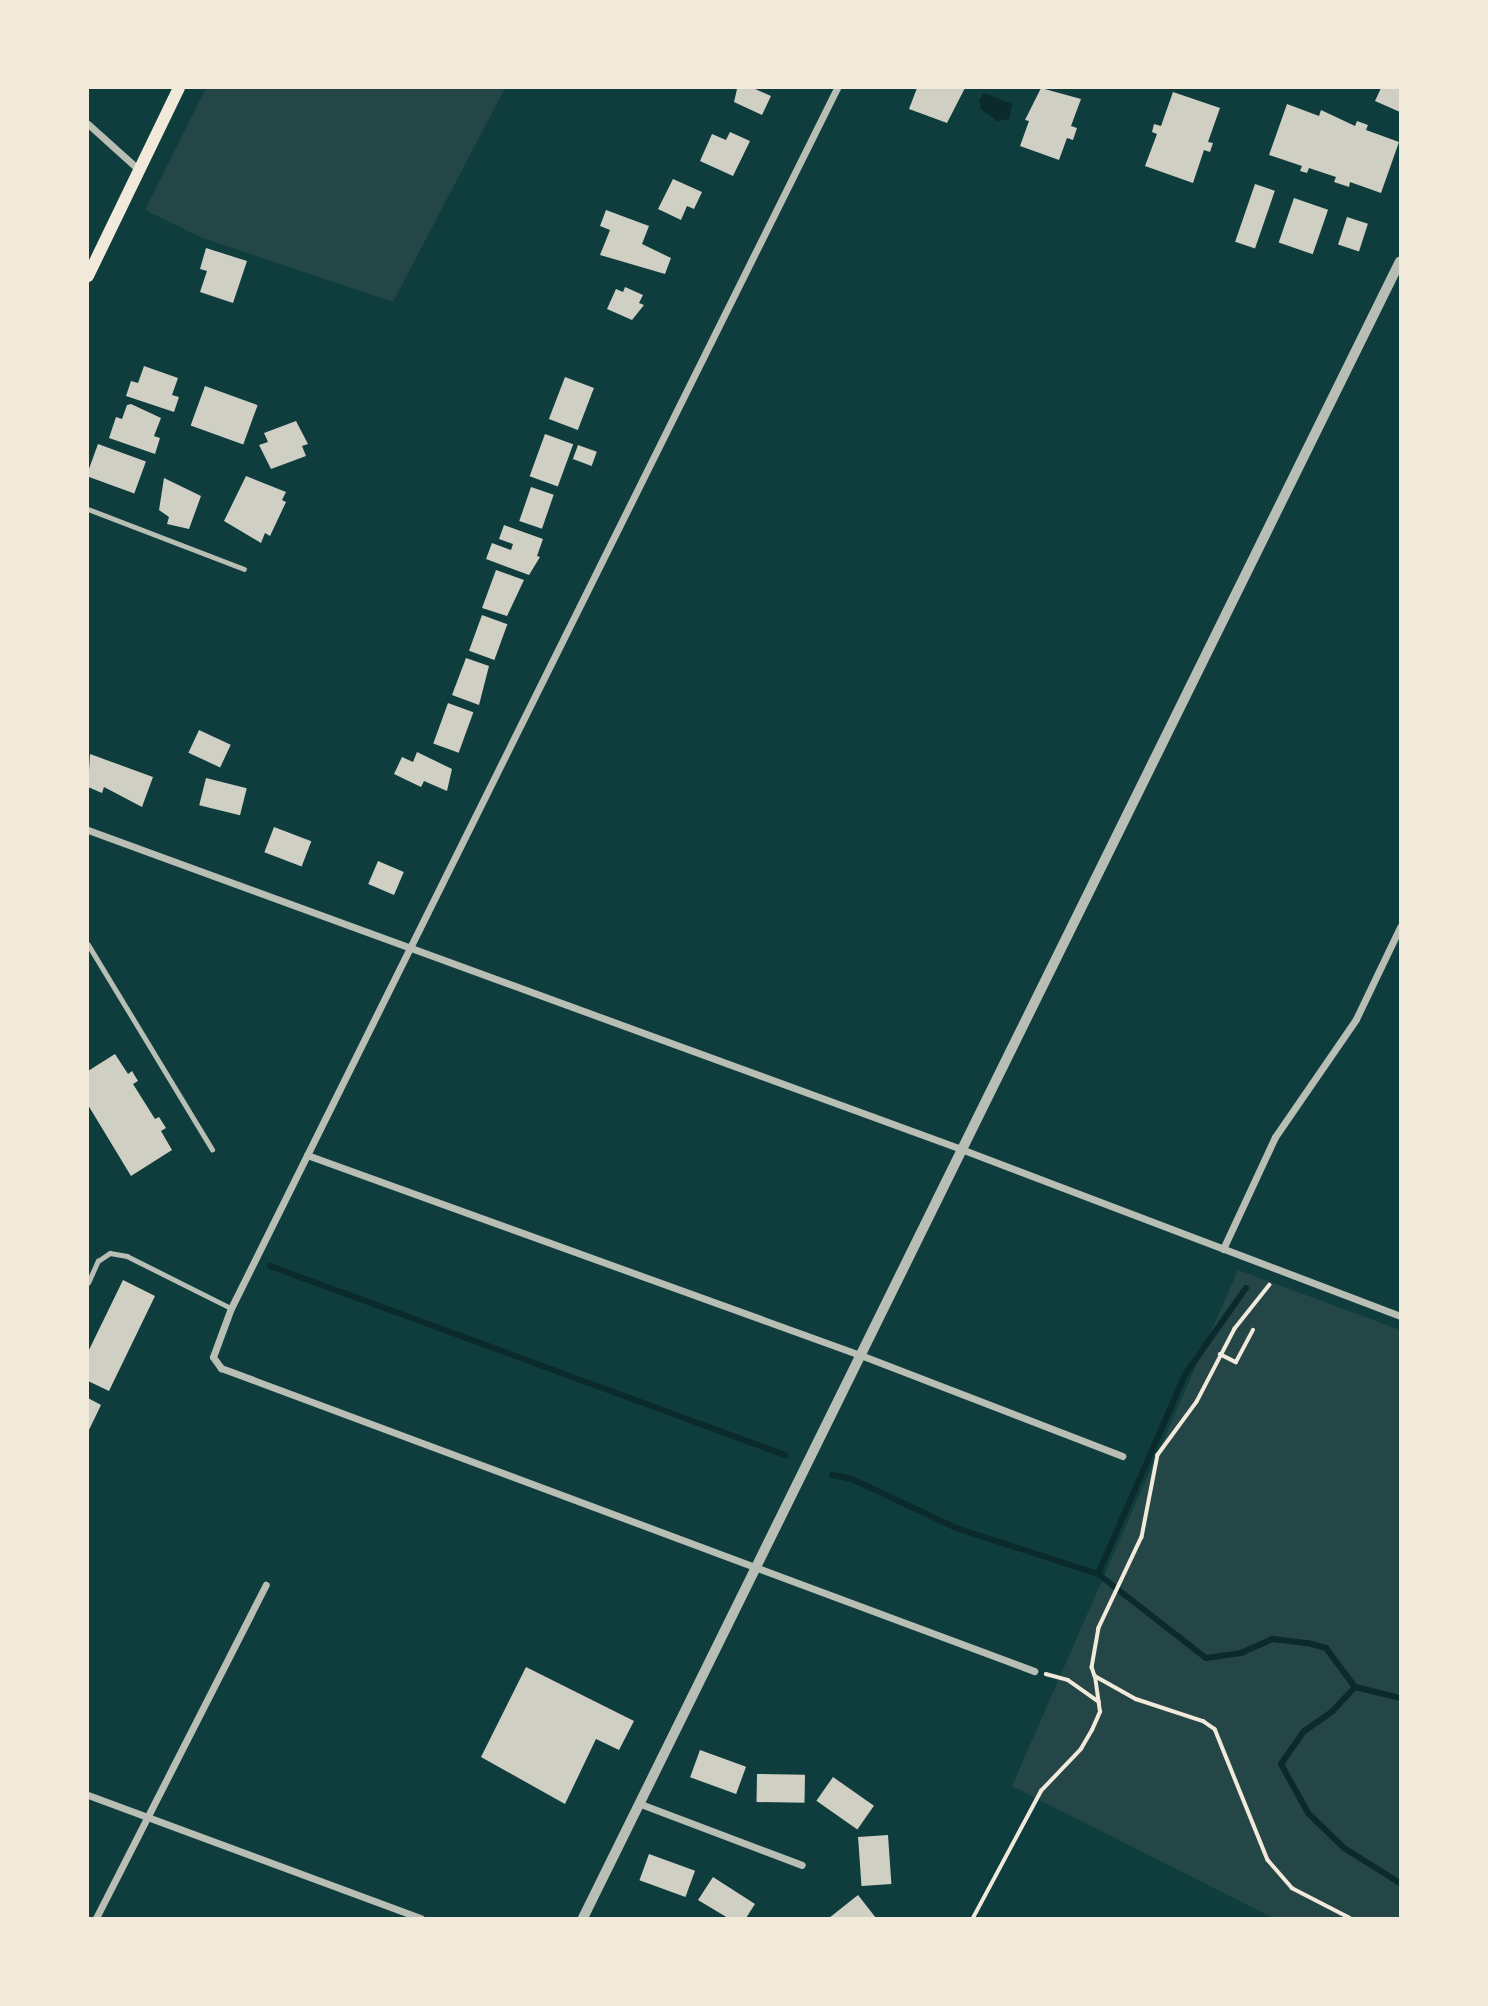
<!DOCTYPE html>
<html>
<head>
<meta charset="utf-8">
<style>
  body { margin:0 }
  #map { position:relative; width:1488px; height:2006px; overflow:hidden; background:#0f3d3e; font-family:"Sofia Sans Condensed",sans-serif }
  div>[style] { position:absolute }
  .green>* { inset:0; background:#244646 }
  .water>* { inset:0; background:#0a2a2b }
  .stream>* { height:6px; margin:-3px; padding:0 3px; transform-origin:3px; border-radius:3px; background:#0a2a2b }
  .building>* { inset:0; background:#cfcfc3; transform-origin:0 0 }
  .path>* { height:3.5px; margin:-1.75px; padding:0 1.75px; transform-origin:1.75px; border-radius:1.75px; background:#f1e9da }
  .service>* { height:4.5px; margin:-2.25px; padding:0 2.25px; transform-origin:2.25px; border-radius:2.25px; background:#b8beb3 }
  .minor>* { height:7px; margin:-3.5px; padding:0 3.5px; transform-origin:3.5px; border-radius:3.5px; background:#b8beb3 }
  .tertiary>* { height:10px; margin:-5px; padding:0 5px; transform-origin:5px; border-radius:5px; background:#b8beb3 }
  .primary>* { height:12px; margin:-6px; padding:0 6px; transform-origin:6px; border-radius:6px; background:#f1e9da }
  span { translate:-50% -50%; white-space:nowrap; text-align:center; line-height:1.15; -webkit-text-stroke:5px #f1e9da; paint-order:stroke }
  .frame { position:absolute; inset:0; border:89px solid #f1e9da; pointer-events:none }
</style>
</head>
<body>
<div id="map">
  <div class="green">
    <div style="clip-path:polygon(206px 88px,505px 88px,393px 302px,200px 237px,145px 210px)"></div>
    <div style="clip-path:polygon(1238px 1270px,1400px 1330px,1400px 1918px,1273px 1918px,1012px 1786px)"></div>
  </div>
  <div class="water">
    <div style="clip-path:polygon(984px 93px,1012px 104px,1009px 119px,997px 121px,981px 109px,979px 100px)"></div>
  </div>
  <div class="stream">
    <div style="left:270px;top:1266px;width:549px;rotate:20.15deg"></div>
    <div style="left:832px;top:1475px;width:20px;rotate:11deg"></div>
    <div style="left:852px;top:1479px;width:115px;rotate:25.2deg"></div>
    <div style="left:956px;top:1528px;width:149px;rotate:17.9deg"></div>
    <div style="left:1098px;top:1574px;width:219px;rotate:-66.4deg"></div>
    <div style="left:1186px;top:1373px;width:104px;rotate:-54.8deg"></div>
    <div style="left:1098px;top:1574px;width:137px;rotate:37.9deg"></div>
    <div style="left:1206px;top:1658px;width:35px;rotate:-8deg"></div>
    <div style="left:1241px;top:1653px;width:35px;rotate:-24deg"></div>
    <div style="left:1273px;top:1639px;width:35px;rotate:7deg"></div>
    <div style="left:1308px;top:1643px;width:19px;rotate:16deg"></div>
    <div style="left:1326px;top:1648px;width:49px;rotate:53.4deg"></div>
    <div style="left:1355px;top:1687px;width:46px;rotate:13.7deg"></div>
    <div style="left:1355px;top:1687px;width:33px;rotate:133deg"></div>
    <div style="left:1333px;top:1711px;width:35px;rotate:145deg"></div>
    <div style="left:1304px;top:1731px;width:40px;rotate:124.9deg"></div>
    <div style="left:1281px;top:1764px;width:56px;rotate:61.1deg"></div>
    <div style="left:1308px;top:1813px;width:50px;rotate:44.2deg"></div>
    <div style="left:1344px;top:1848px;width:66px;rotate:32deg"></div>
  </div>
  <div class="building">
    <div style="clip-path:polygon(753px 88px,771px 96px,762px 115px,734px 102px,737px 89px)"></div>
    <div style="clip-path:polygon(917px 88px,965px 88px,947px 123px,909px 109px)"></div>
    <div style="clip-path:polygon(1041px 88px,1081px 99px,1071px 126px,1077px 128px,1073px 140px,1067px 138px,1059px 160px,1020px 146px,1029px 121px,1025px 120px)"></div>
    <div style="clip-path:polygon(1381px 88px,1400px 88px,1400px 112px,1375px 101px)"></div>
    <div style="clip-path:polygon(1173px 92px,1220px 108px,1208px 142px,1213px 143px,1210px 152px,1204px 150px,1193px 183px,1145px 166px,1157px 134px,1152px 132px,1154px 124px,1161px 126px)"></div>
    <div style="clip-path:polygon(1287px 104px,1319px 116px,1321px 110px,1355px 126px,1357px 121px,1368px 125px,1366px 130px,1399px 142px,1381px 193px,1350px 182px,1349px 187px,1334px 182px,1336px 177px,1309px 168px,1307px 173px,1300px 171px,1302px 166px,1269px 155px)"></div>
    <div style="clip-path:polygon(730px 132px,750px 141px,733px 176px,700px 161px,712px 134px,726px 140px)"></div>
    <div style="clip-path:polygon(673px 179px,702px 192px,694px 209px,687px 206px,681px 220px,658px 209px)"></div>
    <div style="left:1255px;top:184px;width:21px;height:61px;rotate:19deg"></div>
    <div style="left:1294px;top:198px;width:36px;height:47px;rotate:19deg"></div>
    <div style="clip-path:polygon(606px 210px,649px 226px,642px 244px,671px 258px,665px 274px,600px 255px,610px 230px,600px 226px)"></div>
    <div style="left:1347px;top:217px;width:22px;height:29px;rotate:18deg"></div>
    <div style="clip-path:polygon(206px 248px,247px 261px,233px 303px,200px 292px,207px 271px,200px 269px)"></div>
    <div style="clip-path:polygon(625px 287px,643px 295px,639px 303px,644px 305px,632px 320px,607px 309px,616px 289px,623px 292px)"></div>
    <div style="clip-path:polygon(144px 366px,178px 378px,172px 395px,179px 397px,174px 412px,126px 396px,131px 381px,138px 383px)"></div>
    <div style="left:565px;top:377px;width:31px;height:45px;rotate:21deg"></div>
    <div style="left:205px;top:386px;width:56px;height:42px;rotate:20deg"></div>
    <div style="clip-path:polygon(131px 404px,161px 418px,154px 436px,160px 438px,155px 454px,109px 438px,116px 417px,122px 419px,127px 405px)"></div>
    <div style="clip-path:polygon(296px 421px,308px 444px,302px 446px,306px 456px,271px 469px,259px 445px,268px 442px,264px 433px)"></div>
    <div style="left:545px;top:434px;width:30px;height:45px;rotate:20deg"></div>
    <div style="left:98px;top:444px;width:51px;height:34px;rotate:20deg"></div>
    <div style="left:578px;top:445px;width:20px;height:15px;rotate:20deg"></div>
    <div style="clip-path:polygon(246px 476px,286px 492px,282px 500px,286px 502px,270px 536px,265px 533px,261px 543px,224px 521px)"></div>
    <div style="clip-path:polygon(164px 478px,201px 496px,189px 529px,167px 524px,169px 517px,159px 510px)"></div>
    <div style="left:531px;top:487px;width:24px;height:36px;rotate:19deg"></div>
    <div style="clip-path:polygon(504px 525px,543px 539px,537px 556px,540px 557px,529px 575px,486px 559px,492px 543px,511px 550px,513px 544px,499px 539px)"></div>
    <div style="clip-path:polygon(496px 570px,524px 580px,507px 616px,482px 608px)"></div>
    <div style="left:482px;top:615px;width:27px;height:38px;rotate:20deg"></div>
    <div style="clip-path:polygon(466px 658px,489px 666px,479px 705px,452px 695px)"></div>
    <div style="left:448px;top:703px;width:27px;height:43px;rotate:20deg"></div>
    <div style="left:199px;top:730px;width:35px;height:25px;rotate:25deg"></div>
    <div style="clip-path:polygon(417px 752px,452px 769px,447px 791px,424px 781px,421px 787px,394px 774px,402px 757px,413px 762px)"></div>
    <div style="clip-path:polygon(90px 754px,153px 777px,142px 807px,104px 787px,102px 793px,88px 787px)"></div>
    <div style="left:206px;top:778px;width:42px;height:28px;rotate:14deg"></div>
    <div style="left:274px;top:827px;width:40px;height:27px;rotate:21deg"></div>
    <div style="left:378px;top:861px;width:28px;height:25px;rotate:23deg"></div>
    <div style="clip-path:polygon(115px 1054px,128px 1074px,132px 1071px,138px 1081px,133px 1084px,155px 1119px,159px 1117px,166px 1128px,161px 1131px,172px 1150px,131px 1176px,88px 1105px,88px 1071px)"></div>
    <div style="clip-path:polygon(123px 1280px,155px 1296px,109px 1391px,88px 1381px,88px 1352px)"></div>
    <div style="clip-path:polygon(88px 1398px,101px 1405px,88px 1432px)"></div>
    <div style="clip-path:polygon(526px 1667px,634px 1721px,619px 1750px,596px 1739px,565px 1804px,481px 1757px)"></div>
    <div style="left:700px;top:1750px;width:49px;height:29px;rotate:20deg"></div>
    <div style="left:757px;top:1774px;width:48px;height:28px;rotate:1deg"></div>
    <div style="left:833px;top:1777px;width:50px;height:29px;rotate:35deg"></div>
    <div style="left:888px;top:1835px;width:49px;height:30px;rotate:86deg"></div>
    <div style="left:649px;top:1854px;width:49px;height:28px;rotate:20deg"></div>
    <div style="clip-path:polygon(713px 1877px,755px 1904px,746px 1918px,728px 1918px,698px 1900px)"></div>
    <div style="clip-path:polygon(858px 1895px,876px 1918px,829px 1918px)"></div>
  </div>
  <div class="path">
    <div style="left:1270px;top:1285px;width:56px;rotate:128.5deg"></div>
    <div style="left:1235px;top:1329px;width:82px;rotate:117.5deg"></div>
    <div style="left:1197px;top:1402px;width:66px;rotate:126.3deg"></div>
    <div style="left:1158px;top:1455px;width:84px;rotate:101deg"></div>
    <div style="left:1142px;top:1537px;width:101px;rotate:115.3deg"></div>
    <div style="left:1099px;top:1628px;width:40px;rotate:100deg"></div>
    <div style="left:1092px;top:1667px;width:9px;rotate:72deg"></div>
    <div style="left:1095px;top:1676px;width:47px;rotate:29.3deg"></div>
    <div style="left:1136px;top:1699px;width:71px;rotate:18.2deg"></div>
    <div style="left:1203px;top:1721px;width:14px;rotate:34deg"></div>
    <div style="left:1215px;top:1729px;width:141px;rotate:68deg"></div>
    <div style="left:1268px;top:1860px;width:37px;rotate:49deg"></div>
    <div style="left:1292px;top:1888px;width:65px;rotate:27.3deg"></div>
    <div style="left:1220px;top:1354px;width:18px;rotate:27deg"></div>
    <div style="left:1236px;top:1362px;width:36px;rotate:-62deg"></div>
    <div style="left:1046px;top:1674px;width:23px;rotate:15deg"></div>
    <div style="left:1068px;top:1680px;width:38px;rotate:35deg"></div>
    <div style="left:973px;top:1918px;width:144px;rotate:-61.8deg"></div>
    <div style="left:1041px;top:1791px;width:58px;rotate:-46.4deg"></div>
    <div style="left:1081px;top:1749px;width:22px;rotate:-60deg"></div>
    <div style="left:1092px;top:1730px;width:20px;rotate:-66deg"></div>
    <div style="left:1100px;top:1712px;width:36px;rotate:-98deg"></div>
  </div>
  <div class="service">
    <div style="left:88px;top:509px;width:167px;rotate:21deg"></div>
    <div style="left:88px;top:944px;width:240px;rotate:58.8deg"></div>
    <div style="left:88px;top:1283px;width:24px;rotate:-66deg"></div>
    <div style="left:98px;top:1261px;width:14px;rotate:-34deg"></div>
    <div style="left:110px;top:1253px;width:17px;rotate:10deg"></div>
    <div style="left:127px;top:1256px;width:116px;rotate:26.6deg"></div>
  </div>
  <div class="minor">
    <div style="left:837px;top:88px;width:1362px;rotate:116.41deg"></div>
    <div style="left:231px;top:1308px;width:52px;rotate:110.2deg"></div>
    <div style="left:213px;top:1357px;width:14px;rotate:54deg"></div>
    <div style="left:221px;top:1368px;width:868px;rotate:20.44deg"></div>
    <div style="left:88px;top:124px;width:69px;rotate:42deg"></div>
    <div style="left:88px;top:830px;width:929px;rotate:20.07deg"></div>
    <div style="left:961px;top:1149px;width:470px;rotate:20.8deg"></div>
    <div style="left:307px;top:1155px;width:591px;rotate:19.88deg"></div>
    <div style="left:863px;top:1356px;width:278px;rotate:21.1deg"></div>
    <div style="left:1223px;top:1249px;width:123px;rotate:-65.1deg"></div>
    <div style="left:1275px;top:1137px;width:143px;rotate:-55.5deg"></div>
    <div style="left:1356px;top:1019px;width:102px;rotate:-64.4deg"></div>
    <div style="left:88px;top:1795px;width:355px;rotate:20.3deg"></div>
    <div style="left:638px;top:1803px;width:175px;rotate:20.7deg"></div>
    <div style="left:96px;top:1918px;width:374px;rotate:-63deg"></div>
  </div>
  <div class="tertiary">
    <div style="left:583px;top:1918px;width:1847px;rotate:-63.75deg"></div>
  </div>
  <div class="primary">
    <div style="left:88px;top:276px;width:209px;rotate:-64.2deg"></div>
  </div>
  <div class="frame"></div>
</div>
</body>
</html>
